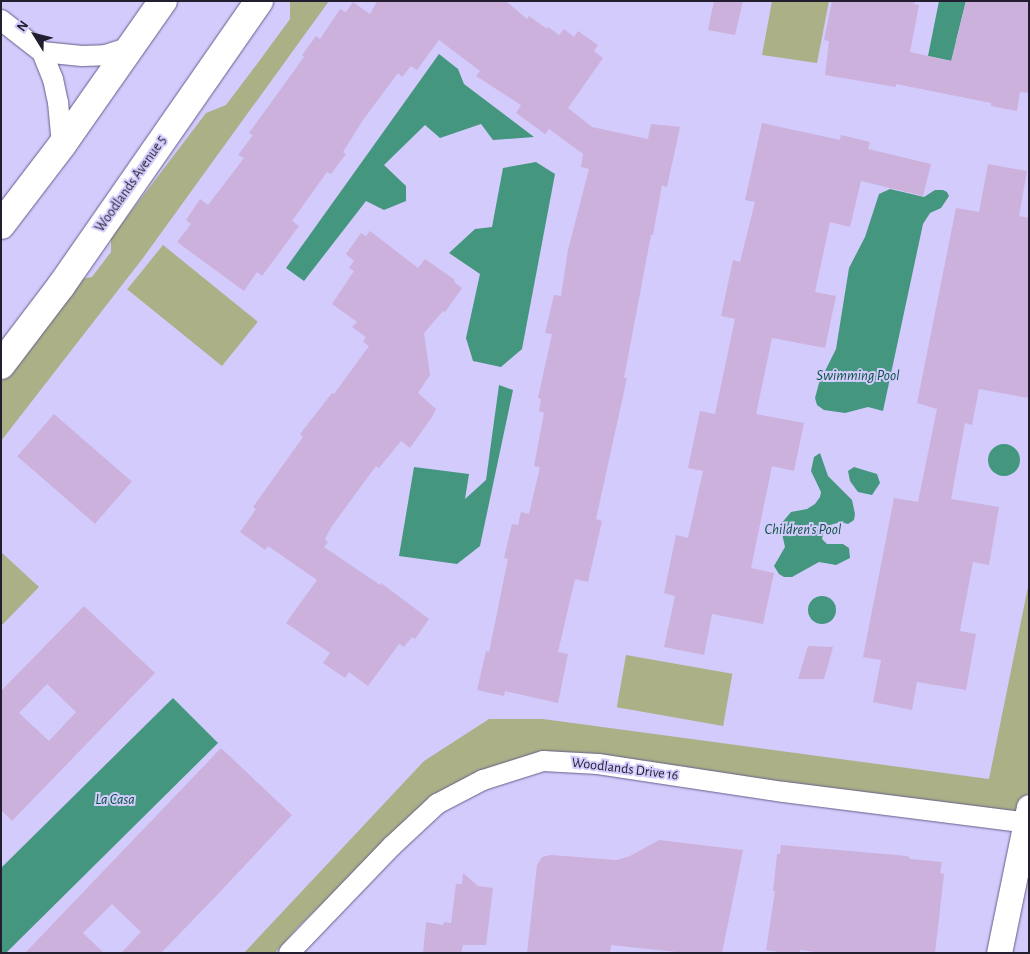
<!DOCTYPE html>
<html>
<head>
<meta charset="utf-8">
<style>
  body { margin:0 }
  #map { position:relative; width:1030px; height:954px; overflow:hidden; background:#d3cbfc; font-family:"Alegreya Sans",sans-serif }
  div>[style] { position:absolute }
  .green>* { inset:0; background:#acb087; transform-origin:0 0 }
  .water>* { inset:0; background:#44967f }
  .round { border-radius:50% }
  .building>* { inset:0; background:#ccb1dc; transform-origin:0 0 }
  .roads { filter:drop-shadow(0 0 1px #665e89) drop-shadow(0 0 1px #665e89) }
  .minor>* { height:20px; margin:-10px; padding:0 10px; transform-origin:10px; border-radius:10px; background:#fff }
  .tertiary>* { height:25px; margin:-12.5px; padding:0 12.5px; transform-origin:12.5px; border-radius:12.5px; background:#fff }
  .secondary>* { height:28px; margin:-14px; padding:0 14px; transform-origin:14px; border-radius:14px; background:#fff }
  span { translate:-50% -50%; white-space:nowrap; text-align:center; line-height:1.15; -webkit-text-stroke:4px #d3cbfc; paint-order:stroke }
  .street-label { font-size:14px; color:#221e30 }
  .water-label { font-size:15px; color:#0b5242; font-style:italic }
  .frame { position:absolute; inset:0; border:2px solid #221e30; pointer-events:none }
  .north { position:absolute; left:10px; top:10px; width:50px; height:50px; -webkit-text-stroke:4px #d3cbfc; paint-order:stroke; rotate:306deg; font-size:14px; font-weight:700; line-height:20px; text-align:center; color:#221e30 }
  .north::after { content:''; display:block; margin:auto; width:18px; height:22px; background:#221e30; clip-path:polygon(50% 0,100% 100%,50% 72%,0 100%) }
</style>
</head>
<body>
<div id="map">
  <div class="green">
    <div style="clip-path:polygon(290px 1px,329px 1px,143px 258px,1px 441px,1px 382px,79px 279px,92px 277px,111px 252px,111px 238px,206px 113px,226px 105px,257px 64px,290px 19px)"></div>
    <div style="clip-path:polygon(772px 1px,829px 1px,817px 63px,762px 55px)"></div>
    <div style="left:163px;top:245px;width:122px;height:57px;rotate:39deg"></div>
    <div style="clip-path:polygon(1px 552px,39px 587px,1px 626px)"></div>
    <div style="clip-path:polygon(1029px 582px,1029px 787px,1022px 819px,598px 763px,483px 778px,435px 793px,297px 928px,275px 953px,244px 953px,424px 761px,489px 719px,543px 719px,989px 779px)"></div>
    <div style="left:626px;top:655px;width:108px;height:53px;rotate:10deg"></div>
  </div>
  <div class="water">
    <div style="clip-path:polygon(939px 1px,966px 1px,956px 41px,976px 66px,928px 56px)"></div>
    <div style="clip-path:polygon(439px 54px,458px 69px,464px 84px,534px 137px,493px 140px,481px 124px,440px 138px,425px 125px,384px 165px,406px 186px,406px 201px,384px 210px,366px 201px,304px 281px,286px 268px)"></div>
    <div style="clip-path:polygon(536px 162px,555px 174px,522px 349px,501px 367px,473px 361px,466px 338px,480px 274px,449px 253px,475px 229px,492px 227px,503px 168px)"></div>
    <div style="clip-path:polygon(890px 189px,924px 197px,935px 190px,943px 190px,947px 192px,949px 196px,941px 208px,930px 213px,923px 224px,883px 411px,868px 407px,845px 413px,824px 410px,817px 405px,815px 398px,819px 383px,836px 349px,849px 268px,865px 237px,879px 194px)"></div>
    <div style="clip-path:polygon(499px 385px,513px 390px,480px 546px,457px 564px,399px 556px,414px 467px,469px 474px,465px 499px,486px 480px)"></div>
    <div class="round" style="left:988px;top:444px;width:32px;height:32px"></div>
    <div style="clip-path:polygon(820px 453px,828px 476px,852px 500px,855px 514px,854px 520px,848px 524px,841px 522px,830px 525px,824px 530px,822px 539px,827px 544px,843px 544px,849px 548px,850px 558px,836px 565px,819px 562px,792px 577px,784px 577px,779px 574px,774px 566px,785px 547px,780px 525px,791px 512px,807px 509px,815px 504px,820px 497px,821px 492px,811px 471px,814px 457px)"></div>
    <div style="clip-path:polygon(854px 467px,877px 474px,880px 483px,872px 495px,858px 492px,850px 481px,848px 471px)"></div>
    <div class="round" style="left:808px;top:596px;width:28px;height:28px"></div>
    <div style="clip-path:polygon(173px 698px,218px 743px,6px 953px,1px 953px,1px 868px)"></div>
  </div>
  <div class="building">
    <div style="clip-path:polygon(377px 1px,506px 1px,527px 19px,529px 16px,547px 29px,548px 27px,559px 35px,564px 29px,574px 37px,578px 31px,598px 45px,594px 51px,603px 58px,568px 108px,592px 127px,648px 139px,651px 124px,680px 127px,667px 187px,662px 185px,653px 235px,651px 235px,624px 378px,627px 378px,596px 519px,602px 521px,588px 582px,575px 579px,558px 652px,568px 654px,558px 703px,505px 691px,504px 696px,477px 690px,486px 651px,489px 652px,508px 559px,504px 558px,512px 524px,518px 525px,521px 512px,529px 514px,540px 467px,534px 466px,544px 413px,539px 411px,541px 399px,538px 398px,552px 334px,545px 333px,554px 295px,561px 296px,568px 250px,589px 169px,581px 167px,583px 154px,549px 129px,545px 134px,516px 113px,521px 105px,476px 76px,480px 71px,439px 40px,417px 70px,411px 66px,402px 77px,398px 73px,363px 120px,343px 152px,346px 154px,331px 174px,327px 172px,292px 221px,299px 226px,262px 276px,257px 272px,244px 291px,177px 242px,191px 224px,186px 220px,200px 199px,208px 205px,244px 158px,238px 155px,253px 135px,249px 133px,304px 57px,302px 55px,316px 36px,320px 39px,340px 9px,346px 12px,353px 2px,370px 14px)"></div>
    <div style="clip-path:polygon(714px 1px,743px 1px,735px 35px,708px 30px)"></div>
    <div style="clip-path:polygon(832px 1px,915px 1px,914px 4px,919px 5px,910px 52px,951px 61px,966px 1px,1029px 1px,1029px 93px,1020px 92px,1017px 111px,991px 106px,991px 103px,896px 84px,896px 87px,825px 75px,829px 41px,824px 40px)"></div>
    <div style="clip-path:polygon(762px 123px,840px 140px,841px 135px,870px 142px,868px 149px,931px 164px,923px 196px,861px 181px,850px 227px,830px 222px,815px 292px,836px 296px,825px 348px,772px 338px,756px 414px,804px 423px,794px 471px,772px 466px,751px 568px,774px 573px,763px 624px,712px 614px,704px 655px,664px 647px,675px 596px,664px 593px,676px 535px,688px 538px,703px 471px,688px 468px,700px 411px,715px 414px,735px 319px,721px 316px,733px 260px,740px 262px,755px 202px,745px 200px)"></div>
    <div style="clip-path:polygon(988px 164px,1027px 171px,1019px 216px,1029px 218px,1029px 398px,979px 389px,972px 425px,965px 423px,951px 499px,999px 507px,989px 565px,973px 562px,960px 631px,976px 634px,966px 690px,917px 682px,912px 710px,873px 702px,881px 660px,863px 657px,894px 498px,918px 502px,928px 453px,937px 409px,917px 403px,956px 208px,979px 212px)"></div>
    <div style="clip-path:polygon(370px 231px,418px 268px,425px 259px,455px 280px,454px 282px,462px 288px,445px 312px,443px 311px,424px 333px,430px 375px,418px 393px,436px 409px,432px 417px,410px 448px,401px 441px,379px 468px,376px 466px,332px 526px,325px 539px,328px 542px,324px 547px,380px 585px,381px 583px,429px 619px,415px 639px,412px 637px,404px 647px,399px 644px,368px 686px,349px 672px,345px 678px,323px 663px,330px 653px,286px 623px,317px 580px,268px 546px,265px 550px,240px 532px,256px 509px,253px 507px,303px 437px,300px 434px,332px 393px,334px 394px,369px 346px,363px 342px,366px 337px,352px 327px,357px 322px,332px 304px,354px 271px,349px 268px,354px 261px,346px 254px,361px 233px,366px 236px)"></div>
    <div style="left:54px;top:414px;width:103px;height:56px;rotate:41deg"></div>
    <div style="clip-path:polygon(evenodd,84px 606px,155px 673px,12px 821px,1px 810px,1px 691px,84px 606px,47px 684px,76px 712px,49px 741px,19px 713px,47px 684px)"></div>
    <div style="clip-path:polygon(808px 646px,833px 647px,824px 679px,798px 679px)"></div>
    <div style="clip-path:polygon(221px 748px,292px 815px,219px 893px,161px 953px,121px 953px,141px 932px,112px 904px,83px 933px,104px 953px,25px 953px)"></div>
    <div style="clip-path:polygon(659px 840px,743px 850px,722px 953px,686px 953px,611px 945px,610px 953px,527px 953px,537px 865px,542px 857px,551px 855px,617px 860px,630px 856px)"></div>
    <div style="clip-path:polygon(781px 845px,908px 856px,910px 859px,942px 862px,940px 873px,944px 874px,935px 953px,823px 953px,800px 950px,800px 953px,785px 953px,766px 950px,775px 891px,773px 891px,777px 854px,780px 854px)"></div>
    <div style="clip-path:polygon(463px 873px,478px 886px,493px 888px,486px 945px,463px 945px,461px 953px,423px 953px,426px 922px,443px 925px,444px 922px,451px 923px,456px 884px,462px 884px)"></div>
  </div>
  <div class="roads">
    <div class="minor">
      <div style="left:1px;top:20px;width:52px;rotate:38deg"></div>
      <div style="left:42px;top:52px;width:29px;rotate:68deg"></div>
      <div style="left:53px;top:79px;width:24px;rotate:78deg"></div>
      <div style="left:58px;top:102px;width:43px;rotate:84.7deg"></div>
      <div style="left:42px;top:52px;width:40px;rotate:5.7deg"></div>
      <div style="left:82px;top:56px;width:23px;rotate:-2deg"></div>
      <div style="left:105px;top:55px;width:27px;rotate:-17deg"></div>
      <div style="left:289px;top:953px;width:149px;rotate:-46.1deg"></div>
      <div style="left:392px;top:846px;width:62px;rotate:-43deg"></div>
      <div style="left:437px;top:804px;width:52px;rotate:-27.6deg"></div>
      <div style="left:483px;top:780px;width:63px;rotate:-17.6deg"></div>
      <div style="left:543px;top:761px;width:55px;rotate:3.1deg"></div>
      <div style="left:598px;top:764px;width:188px;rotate:8.6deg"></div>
      <div style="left:784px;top:792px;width:247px;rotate:7.2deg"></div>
    </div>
    <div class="tertiary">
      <div style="left:999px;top:953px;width:149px;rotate:-78.4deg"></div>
    </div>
    <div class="secondary">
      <div style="left:1px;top:225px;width:101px;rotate:-52.7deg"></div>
      <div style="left:62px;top:145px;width:176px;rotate:-55deg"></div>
      <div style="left:1px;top:365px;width:99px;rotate:-52.8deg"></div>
      <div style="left:61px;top:286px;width:347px;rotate:-55.2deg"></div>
    </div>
  </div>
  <div class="street-label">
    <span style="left:131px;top:184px;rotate:-55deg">Woodlands Avenue 5</span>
    <span style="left:625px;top:769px;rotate:7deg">Woodlands Drive 16</span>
  </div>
  <div class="water-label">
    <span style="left:858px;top:376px">Swimming Pool</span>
    <span style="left:803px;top:530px">Children's Pool</span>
    <span style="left:115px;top:800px">La Casa</span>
  </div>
  <div class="frame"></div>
  <div class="north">N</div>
</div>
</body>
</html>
